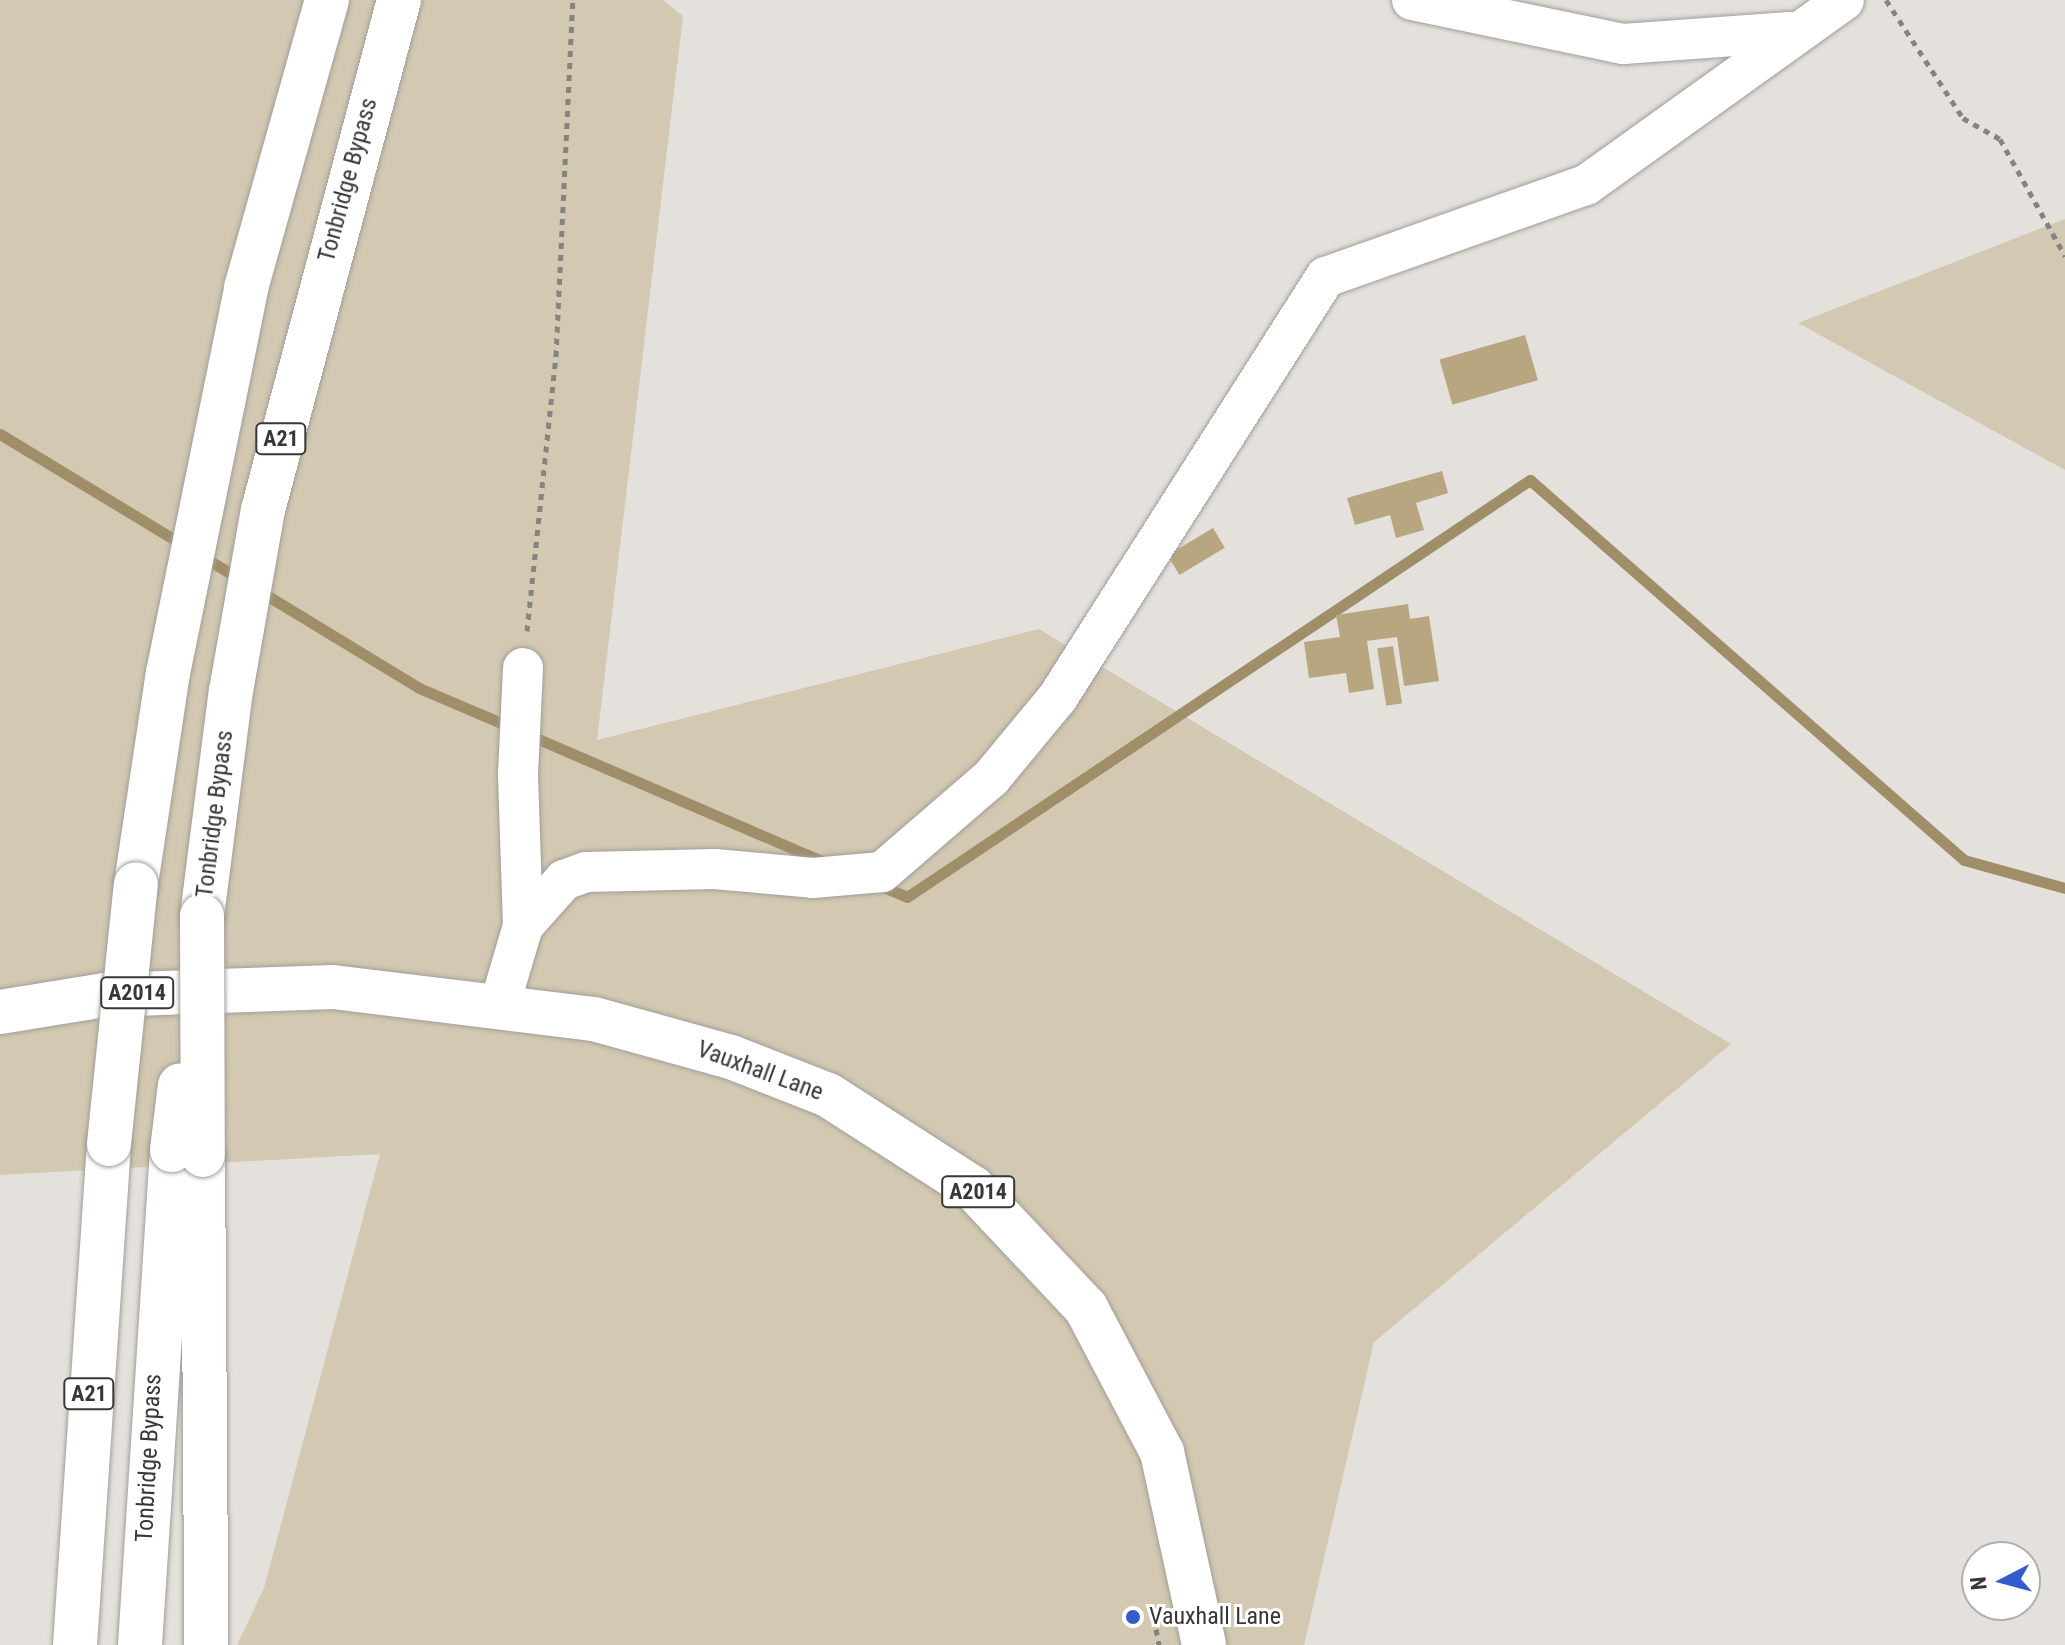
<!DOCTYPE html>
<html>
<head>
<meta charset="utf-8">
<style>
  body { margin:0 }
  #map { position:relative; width:2065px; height:1645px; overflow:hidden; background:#e4e1dc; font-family:"Roboto Condensed",sans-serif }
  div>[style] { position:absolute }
  .green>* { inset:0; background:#d3c8b1 }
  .stream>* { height:11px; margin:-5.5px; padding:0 5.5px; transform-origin:5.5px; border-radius:5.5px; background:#a08e68 }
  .building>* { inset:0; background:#b8a680; transform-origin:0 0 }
  .path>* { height:5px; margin-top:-2.5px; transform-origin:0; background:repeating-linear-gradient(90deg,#858480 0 6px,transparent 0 12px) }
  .roads { filter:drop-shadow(0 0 2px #a19e99) drop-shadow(0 0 2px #a19e99) }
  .minor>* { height:40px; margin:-20px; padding:0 20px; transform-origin:20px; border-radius:20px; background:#fff }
  .highway>* { height:44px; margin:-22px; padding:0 22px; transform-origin:22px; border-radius:22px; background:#fff }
  .bridges { filter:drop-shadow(0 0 2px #a19e99) drop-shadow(0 0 2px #a19e99) }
  .highway-bridge>* { height:44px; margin:-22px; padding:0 22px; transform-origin:22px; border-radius:22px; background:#fff }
  .dots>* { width:22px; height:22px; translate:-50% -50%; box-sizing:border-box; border:4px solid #fff; border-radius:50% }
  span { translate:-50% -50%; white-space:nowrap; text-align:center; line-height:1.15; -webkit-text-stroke:6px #fff; paint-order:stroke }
  .shield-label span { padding:2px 6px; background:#fff; border:2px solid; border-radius:6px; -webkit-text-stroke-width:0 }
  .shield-label { font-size:22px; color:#383735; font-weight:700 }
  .street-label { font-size:24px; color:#383735 }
  .poi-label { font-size:24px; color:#383735 }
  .left { translate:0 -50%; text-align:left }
  .north { position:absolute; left:1961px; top:1541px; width:80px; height:80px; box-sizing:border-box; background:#fff; border:2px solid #afafae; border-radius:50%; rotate:264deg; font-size:22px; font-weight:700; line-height:32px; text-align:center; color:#383735 }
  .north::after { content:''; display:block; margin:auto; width:28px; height:36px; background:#335bcb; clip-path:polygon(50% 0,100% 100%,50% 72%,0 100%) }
</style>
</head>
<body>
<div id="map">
  <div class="green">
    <div style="clip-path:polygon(0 0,663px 0,683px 16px,597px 740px,1039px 629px,1731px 1044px,1374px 1342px,1304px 1645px,237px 1645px,264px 1588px,380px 1154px,0 1175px)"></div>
    <div style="clip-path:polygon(2065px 219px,2065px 470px,1798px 323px)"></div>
  </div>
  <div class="stream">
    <div style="left:0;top:434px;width:216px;rotate:31.2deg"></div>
    <div style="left:200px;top:555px;width:47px;rotate:31deg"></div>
    <div style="left:258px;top:590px;width:188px;rotate:31.3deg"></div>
    <div style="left:419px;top:688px;width:102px;rotate:23.1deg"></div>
    <div style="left:529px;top:735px;width:327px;rotate:23.3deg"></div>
    <div style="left:878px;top:885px;width:31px;rotate:22deg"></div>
    <div style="left:907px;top:897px;width:750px;rotate:-33.8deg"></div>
    <div style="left:1530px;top:480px;width:577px;rotate:41.2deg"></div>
    <div style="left:1964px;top:860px;width:105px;rotate:15.5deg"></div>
  </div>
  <div class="building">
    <div style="left:1525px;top:335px;width:47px;height:89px;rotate:74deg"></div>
    <div style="clip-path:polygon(1442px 471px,1448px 493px,1416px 503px,1424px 530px,1396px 538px,1390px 515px,1355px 525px,1347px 498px)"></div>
    <div style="left:1213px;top:528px;width:23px;height:53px;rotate:59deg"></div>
    <div style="clip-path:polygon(1408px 604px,1410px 619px,1429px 616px,1439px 681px,1404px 686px,1397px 637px,1367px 641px,1374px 689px,1349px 693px,1346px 673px,1309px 678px,1304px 642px,1340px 637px,1336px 615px)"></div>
    <div style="left:1393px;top:646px;width:58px;height:16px;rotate:81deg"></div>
  </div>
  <div class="path">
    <div style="left:1886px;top:0;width:141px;rotate:56.9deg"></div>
    <div style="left:1963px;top:118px;width:43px;rotate:29.6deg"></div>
    <div style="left:2000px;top:139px;width:134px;rotate:60.9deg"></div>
    <div style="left:527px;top:631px;width:277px;rotate:-84deg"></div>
    <div style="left:556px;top:356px;width:356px;rotate:-87.3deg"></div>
    <div style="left:1156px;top:1629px;width:16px;rotate:79deg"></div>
  </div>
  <div class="roads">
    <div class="minor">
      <div style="left:1412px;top:0;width:216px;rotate:11.8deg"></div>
      <div style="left:1623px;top:44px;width:167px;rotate:-4.1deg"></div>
      <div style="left:523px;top:926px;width:152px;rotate:-91.9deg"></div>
      <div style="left:518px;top:774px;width:106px;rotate:-87.3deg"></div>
      <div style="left:499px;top:1007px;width:84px;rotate:-73.5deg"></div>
      <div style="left:523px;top:926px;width:62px;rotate:-48.3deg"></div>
      <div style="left:564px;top:880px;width:23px;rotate:-20deg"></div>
      <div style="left:586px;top:872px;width:129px;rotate:-1.3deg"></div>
      <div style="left:715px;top:869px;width:98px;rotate:5.2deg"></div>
      <div style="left:813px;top:878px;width:69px;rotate:-5deg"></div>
      <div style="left:882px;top:872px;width:144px;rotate:-40.8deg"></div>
      <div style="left:991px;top:778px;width:105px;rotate:-50.4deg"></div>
      <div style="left:1058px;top:697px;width:498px;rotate:-57.5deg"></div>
      <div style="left:1326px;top:277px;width:276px;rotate:-19.5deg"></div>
      <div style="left:1586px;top:185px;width:317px;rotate:-35.6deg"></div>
    </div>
    <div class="highway">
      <div style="left:136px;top:884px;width:213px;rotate:-81.4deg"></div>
      <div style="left:168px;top:673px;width:393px;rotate:-78.5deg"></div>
      <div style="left:246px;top:288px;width:299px;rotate:-74.3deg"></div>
      <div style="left:202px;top:916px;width:227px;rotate:-82.7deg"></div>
      <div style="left:231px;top:691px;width:184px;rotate:-80deg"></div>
      <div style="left:263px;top:510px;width:528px;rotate:-75.07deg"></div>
      <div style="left:0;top:1012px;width:106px;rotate:-9.2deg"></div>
      <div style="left:105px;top:995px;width:228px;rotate:-2deg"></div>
      <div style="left:333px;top:987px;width:263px;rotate:7deg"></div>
      <div style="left:594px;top:1019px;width:142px;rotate:15.5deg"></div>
      <div style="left:731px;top:1057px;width:104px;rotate:21.4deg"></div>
      <div style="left:828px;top:1095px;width:172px;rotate:32.7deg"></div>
      <div style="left:973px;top:1188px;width:165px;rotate:46.7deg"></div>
      <div style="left:1086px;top:1308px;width:163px;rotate:62.2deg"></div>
      <div style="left:1162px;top:1452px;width:198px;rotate:77.7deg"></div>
      <div style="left:203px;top:1155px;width:490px;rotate:89.6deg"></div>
      <div style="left:75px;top:1645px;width:502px;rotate:-86.12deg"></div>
      <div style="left:140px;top:1645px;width:496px;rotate:-86.3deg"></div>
    </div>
  </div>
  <div class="bridges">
    <div class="highway-bridge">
      <div style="left:202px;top:916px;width:239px;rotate:89.8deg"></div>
      <div style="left:109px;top:1144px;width:261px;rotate:-84.1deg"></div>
      <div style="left:172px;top:1150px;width:65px;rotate:-83deg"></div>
    </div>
  </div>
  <div class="dots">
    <div style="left:1133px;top:1617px;background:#335bcb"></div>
  </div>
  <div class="shield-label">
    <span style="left:281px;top:439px">A21</span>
    <span style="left:137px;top:993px">A2014</span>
    <span style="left:978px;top:1192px">A2014</span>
    <span style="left:89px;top:1394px">A21</span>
  </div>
  <div class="street-label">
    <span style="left:348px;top:180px;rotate:-75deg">Tonbridge Bypass</span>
    <span style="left:215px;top:814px;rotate:-83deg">Tonbridge Bypass</span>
    <span style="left:760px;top:1071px;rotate:20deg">Vauxhall Lane</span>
    <span style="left:149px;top:1458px;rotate:-87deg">Tonbridge Bypass</span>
  </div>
  <div class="poi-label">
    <span class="left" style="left:1149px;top:1617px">Vauxhall Lane</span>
  </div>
  <div class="north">N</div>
</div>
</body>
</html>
